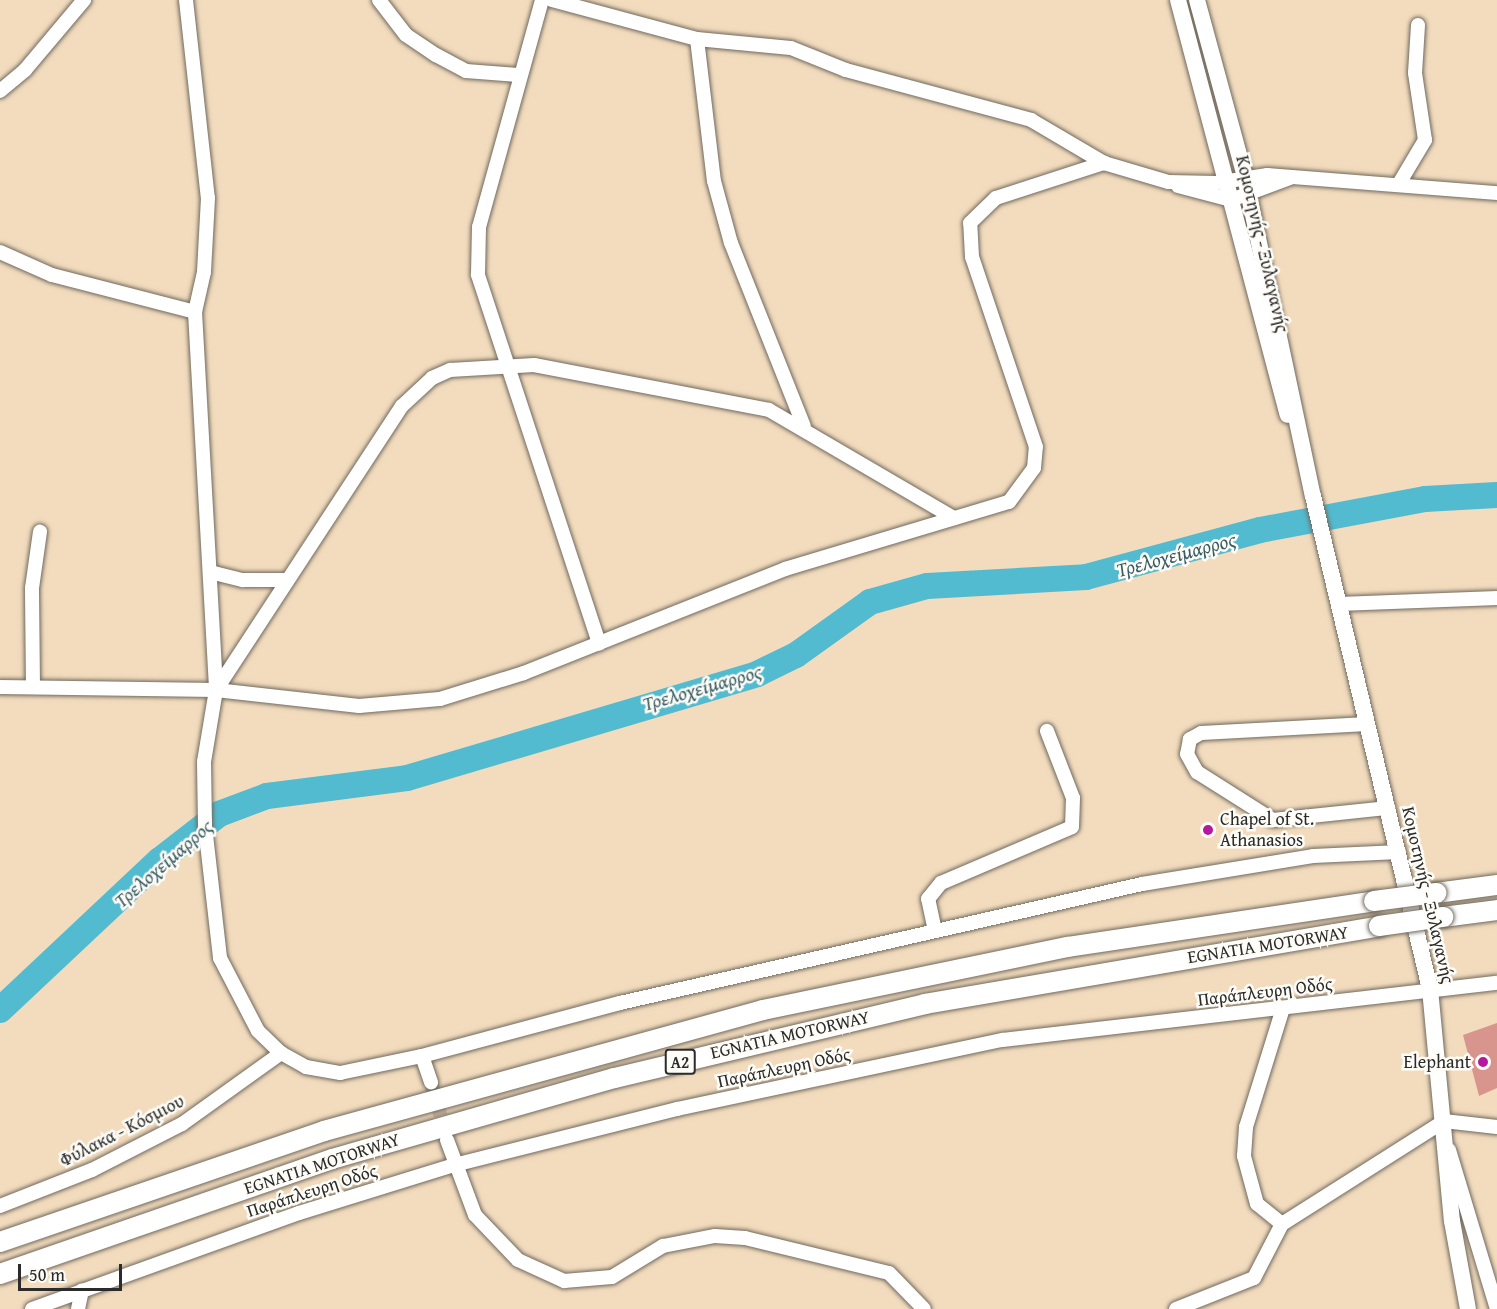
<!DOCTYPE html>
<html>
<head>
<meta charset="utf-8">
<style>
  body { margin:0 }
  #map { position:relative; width:1497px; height:1309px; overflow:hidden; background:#f3dcbe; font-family:"Gentium Book Plus",serif }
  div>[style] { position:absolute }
  .river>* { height:26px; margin:-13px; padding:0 13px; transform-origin:13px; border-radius:13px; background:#52bbd0 }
  .building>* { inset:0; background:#d7958e }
  .minor-tunnel>* { height:14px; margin-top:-7px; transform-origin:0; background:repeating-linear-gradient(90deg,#cbb9a1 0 14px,transparent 0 21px) }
  .roads { filter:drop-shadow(0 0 2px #71695e) drop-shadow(0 0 2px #71695e) }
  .minor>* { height:14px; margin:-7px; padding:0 7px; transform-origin:7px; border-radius:7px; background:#fff }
  .major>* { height:16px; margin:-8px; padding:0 8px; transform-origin:8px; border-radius:8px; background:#fff }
  .highway>* { height:20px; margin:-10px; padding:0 10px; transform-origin:10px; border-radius:10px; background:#fff }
  .bridges { filter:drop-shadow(0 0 2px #71695e) drop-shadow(0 0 2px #71695e) }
  .highway-bridge>* { height:20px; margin:-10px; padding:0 10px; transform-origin:10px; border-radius:10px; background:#fff }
  .dots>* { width:16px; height:16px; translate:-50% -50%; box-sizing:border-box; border:3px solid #fdfcf7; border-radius:50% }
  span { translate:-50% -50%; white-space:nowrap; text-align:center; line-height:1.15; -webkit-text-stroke:5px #fdfcf7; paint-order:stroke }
  .shield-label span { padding:2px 4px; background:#fdfcf7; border:2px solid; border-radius:4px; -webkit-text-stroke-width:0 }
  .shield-label { font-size:16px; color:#2b2b2b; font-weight:700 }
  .street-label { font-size:18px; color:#2b2b2b }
  .poi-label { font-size:18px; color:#2b2b2b }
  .left { translate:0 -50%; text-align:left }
  .right { translate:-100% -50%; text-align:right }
  .water-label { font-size:20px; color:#395d65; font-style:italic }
  .scale { position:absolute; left:18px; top:1264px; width:104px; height:27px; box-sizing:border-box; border:3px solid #2b2b2b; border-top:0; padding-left:8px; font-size:18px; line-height:21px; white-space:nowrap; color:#2b2b2b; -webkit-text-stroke:4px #fdfcf7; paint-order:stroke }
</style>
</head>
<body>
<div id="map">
  <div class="river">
    <div style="left:0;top:1010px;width:219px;rotate:-43.2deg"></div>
    <div style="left:160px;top:860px;width:75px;rotate:-37.9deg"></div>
    <div style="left:219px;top:814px;width:51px;rotate:-20.6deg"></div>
    <div style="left:267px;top:796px;width:141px;rotate:-7.3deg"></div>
    <div style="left:407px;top:778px;width:365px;rotate:-16.5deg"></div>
    <div style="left:757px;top:674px;width:43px;rotate:-26deg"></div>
    <div style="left:796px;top:655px;width:91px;rotate:-35.6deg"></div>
    <div style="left:870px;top:602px;width:59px;rotate:-15.7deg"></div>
    <div style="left:927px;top:586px;width:159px;rotate:-3.2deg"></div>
    <div style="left:1086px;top:577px;width:180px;rotate:-15.1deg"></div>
    <div style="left:1260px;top:530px;width:168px;rotate:-10.6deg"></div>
    <div style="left:1425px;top:499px;width:72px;rotate:-3.2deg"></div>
  </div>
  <div class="building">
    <div style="clip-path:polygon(1497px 1023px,1497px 1088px,1479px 1096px,1463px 1035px)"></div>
  </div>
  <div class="minor-tunnel">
    <div style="left:431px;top:1082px;width:55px;rotate:74.2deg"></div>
  </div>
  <div class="roads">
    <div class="minor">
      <div style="left:186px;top:0;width:199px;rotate:83.7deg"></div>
      <div style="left:208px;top:198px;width:74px;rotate:93.1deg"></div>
      <div style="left:204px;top:272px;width:41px;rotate:102.7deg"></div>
      <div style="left:195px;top:312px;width:379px;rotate:86.8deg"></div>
      <div style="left:216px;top:690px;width:73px;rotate:99.5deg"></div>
      <div style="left:204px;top:762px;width:64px;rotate:89.1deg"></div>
      <div style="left:205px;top:826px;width:133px;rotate:83.5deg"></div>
      <div style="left:220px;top:958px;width:82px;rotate:62.5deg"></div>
      <div style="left:258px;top:1031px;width:32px;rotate:44deg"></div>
      <div style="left:281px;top:1053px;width:29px;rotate:29deg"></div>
      <div style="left:306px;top:1067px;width:35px;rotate:10deg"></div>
      <div style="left:340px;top:1073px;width:84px;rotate:-11.7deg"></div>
      <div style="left:422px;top:1056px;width:28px;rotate:71deg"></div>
      <div style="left:379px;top:0;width:44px;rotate:52.4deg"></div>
      <div style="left:406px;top:35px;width:36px;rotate:34deg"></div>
      <div style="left:436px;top:55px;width:34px;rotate:28deg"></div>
      <div style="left:466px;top:71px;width:52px;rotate:4.4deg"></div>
      <div style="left:542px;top:0;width:236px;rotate:105.5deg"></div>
      <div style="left:479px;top:227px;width:48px;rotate:91.2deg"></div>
      <div style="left:478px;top:275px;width:388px;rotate:71.8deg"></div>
      <div style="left:552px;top:0;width:150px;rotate:15.1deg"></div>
      <div style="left:697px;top:39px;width:94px;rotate:5.5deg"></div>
      <div style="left:791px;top:48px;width:59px;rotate:21.8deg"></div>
      <div style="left:846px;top:70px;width:192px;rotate:15.1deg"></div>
      <div style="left:1031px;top:120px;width:85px;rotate:30.5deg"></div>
      <div style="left:1104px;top:163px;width:67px;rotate:16.5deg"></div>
      <div style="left:1168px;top:182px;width:48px;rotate:1.2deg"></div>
      <div style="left:1216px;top:183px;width:52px;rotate:-8.9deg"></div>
      <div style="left:1267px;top:175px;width:231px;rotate:4.5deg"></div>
      <div style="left:697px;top:39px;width:143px;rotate:83.2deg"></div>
      <div style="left:714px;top:181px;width:64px;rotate:74.7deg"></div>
      <div style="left:731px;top:243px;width:197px;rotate:68.3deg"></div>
      <div style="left:0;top:91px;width:33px;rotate:-40deg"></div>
      <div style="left:25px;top:70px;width:92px;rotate:-49.9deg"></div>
      <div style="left:1400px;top:182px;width:49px;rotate:-59.2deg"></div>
      <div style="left:1425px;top:140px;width:68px;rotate:-98.5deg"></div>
      <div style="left:1415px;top:73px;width:48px;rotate:-86.4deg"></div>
      <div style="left:1178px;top:186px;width:55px;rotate:14.8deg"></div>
      <div style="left:1231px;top:200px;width:63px;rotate:-20.4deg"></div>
      <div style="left:0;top:252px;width:57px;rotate:23.9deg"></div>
      <div style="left:52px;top:275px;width:148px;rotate:14.5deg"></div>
      <div style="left:210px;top:572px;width:34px;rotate:14deg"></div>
      <div style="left:243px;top:580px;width:41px"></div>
      <div style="left:1339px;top:604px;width:158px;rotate:-2.2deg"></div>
      <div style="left:0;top:687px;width:216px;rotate:0.8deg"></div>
      <div style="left:216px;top:690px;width:144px;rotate:6.4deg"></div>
      <div style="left:359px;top:706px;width:81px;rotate:-4.9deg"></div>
      <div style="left:440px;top:699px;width:88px;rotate:-17.2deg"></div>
      <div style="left:524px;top:673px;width:281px;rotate:-21.7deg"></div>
      <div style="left:785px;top:569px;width:234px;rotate:-16.7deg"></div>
      <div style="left:1009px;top:502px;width:42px;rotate:-53.7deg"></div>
      <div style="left:1034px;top:468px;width:21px;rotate:-85deg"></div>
      <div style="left:1036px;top:447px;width:200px;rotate:-108.6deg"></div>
      <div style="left:972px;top:257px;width:34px;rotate:-93deg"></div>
      <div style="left:970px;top:223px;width:36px;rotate:-44deg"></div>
      <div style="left:996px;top:198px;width:114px;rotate:-18deg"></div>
      <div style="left:33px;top:687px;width:99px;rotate:-90.6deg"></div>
      <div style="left:32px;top:588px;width:57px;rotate:-81.9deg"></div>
      <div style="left:216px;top:690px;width:339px;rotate:-56.8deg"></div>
      <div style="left:402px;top:406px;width:41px;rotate:-43deg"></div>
      <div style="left:432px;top:378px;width:20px;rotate:-24deg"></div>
      <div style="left:450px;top:370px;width:84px;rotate:-3.4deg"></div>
      <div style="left:534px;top:365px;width:239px;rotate:10.8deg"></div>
      <div style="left:769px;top:410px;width:214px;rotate:30.3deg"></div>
      <div style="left:1367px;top:724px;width:166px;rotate:176.9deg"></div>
      <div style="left:1201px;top:733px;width:13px;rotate:151deg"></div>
      <div style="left:1190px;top:739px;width:15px;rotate:101deg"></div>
      <div style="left:1187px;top:754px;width:21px;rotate:61deg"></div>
      <div style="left:1197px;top:772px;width:90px;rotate:32.3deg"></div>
      <div style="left:1273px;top:820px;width:116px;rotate:-6deg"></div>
      <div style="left:935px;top:931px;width:33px;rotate:-102deg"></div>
      <div style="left:928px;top:899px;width:21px;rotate:-51deg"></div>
      <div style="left:941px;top:883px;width:142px;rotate:-23.1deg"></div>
      <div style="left:1072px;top:827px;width:29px;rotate:-88deg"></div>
      <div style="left:1073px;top:798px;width:72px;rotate:-111.2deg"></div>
      <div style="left:422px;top:1056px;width:205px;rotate:-15deg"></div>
      <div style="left:620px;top:1003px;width:535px;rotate:-12.84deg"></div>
      <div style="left:1142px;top:884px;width:173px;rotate:-9.3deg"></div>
      <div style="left:1313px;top:856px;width:86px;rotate:-2.7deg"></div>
      <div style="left:447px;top:1140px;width:80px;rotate:69.5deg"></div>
      <div style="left:475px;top:1215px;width:62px;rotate:46.3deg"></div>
      <div style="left:518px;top:1260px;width:51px;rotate:24.5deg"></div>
      <div style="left:564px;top:1281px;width:48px;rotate:-4.8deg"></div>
      <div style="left:612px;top:1277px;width:60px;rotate:-31.3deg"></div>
      <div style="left:663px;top:1246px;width:53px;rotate:-10.9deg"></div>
      <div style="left:715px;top:1236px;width:30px;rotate:4deg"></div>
      <div style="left:745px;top:1238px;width:148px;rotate:13.7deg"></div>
      <div style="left:889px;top:1273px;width:50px;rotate:45.8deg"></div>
      <div style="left:1449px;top:1150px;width:166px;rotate:73.2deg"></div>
      <div style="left:0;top:1206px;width:99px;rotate:-21.4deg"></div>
      <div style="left:92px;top:1170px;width:101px;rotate:-27.1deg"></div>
      <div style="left:182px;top:1124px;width:122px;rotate:-35.6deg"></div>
      <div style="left:1282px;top:1224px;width:32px;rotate:-141deg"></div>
      <div style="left:1257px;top:1204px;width:50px;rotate:-105.2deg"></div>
      <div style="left:1244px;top:1156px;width:29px;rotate:-86deg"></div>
      <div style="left:1246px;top:1127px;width:125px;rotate:-72.7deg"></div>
      <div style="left:32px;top:1309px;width:284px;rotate:-19.8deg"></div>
      <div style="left:299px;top:1213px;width:162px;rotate:-17.2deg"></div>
      <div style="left:454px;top:1165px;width:230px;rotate:-14.1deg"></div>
      <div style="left:677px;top:1109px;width:333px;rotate:-12deg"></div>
      <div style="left:1003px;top:1040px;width:497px;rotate:-6.6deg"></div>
      <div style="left:78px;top:1309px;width:19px;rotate:-78deg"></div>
      <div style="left:1176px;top:1309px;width:84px;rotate:-21.7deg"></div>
      <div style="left:1254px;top:1278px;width:61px;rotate:-62.6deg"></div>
      <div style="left:1282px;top:1224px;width:192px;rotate:-32.4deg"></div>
      <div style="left:1444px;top:1121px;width:53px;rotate:6.5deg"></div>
    </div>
    <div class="major">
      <div style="left:1178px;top:0;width:429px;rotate:75.2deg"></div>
      <div style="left:1197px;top:0;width:183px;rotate:74.8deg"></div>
      <div style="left:1245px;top:177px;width:326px;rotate:78deg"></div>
      <div style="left:1313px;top:496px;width:507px;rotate:76.65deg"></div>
      <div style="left:1430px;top:989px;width:233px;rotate:84.6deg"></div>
      <div style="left:1452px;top:1221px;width:89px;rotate:79.7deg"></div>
    </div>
    <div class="highway">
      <div style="left:1436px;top:893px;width:62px;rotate:-7.5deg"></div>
      <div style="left:1443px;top:917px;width:54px;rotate:-7.4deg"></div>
      <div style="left:0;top:1242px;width:342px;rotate:-18.9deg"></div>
      <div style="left:324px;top:1131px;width:455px;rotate:-15.4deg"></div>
      <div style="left:763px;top:1010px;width:311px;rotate:-11.7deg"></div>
      <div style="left:1068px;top:947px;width:309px;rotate:-8.5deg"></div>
      <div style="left:0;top:1274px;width:351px;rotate:-19.1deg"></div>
      <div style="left:332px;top:1159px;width:294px;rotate:-16deg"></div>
      <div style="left:615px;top:1078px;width:319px;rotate:-13.4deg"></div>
      <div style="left:925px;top:1004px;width:461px;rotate:-9.7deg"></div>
    </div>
  </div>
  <div class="bridges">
    <div class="highway-bridge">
      <div style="left:1374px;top:901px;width:63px;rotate:-7.4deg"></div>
      <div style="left:1379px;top:926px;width:65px;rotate:-8deg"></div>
    </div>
  </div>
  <div class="dots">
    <div style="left:1208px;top:830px;background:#b5179e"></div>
    <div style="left:1483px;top:1062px;background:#b5179e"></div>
  </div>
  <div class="shield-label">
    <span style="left:680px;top:1062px">Α2</span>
  </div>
  <div class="street-label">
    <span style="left:1262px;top:244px;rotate:77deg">Κομοτηνής - Ξυλαγανής</span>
    <span style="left:1428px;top:895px;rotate:77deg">Κομοτηνής - Ξυλαγανής</span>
    <span style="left:1268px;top:945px;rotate:-9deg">EGNATIA MOTORWAY</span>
    <span style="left:1265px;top:992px;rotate:-7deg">Παράπλευρη Οδός</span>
    <span style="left:790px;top:1035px;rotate:-13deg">EGNATIA MOTORWAY</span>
    <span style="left:784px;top:1068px;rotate:-12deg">Παράπλευρη Οδός</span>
    <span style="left:122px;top:1131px;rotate:-27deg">Φύλακα - Κόσμιου</span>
    <span style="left:322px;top:1164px;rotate:-18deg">EGNATIA MOTORWAY</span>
    <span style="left:312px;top:1191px;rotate:-18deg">Παράπλευρη Οδός</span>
  </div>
  <div class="poi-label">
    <span class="left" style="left:1220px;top:830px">Chapel of St.<br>Athanasios</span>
    <span class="right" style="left:1471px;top:1062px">Elephant</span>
  </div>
  <div class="water-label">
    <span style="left:1176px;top:554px;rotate:-15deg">Τρελοχείμαρρος</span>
    <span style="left:702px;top:687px;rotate:-16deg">Τρελοχείμαρρος</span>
    <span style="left:163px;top:863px;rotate:-41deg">Τρελοχείμαρρος</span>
  </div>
  <div class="scale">50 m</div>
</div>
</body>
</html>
